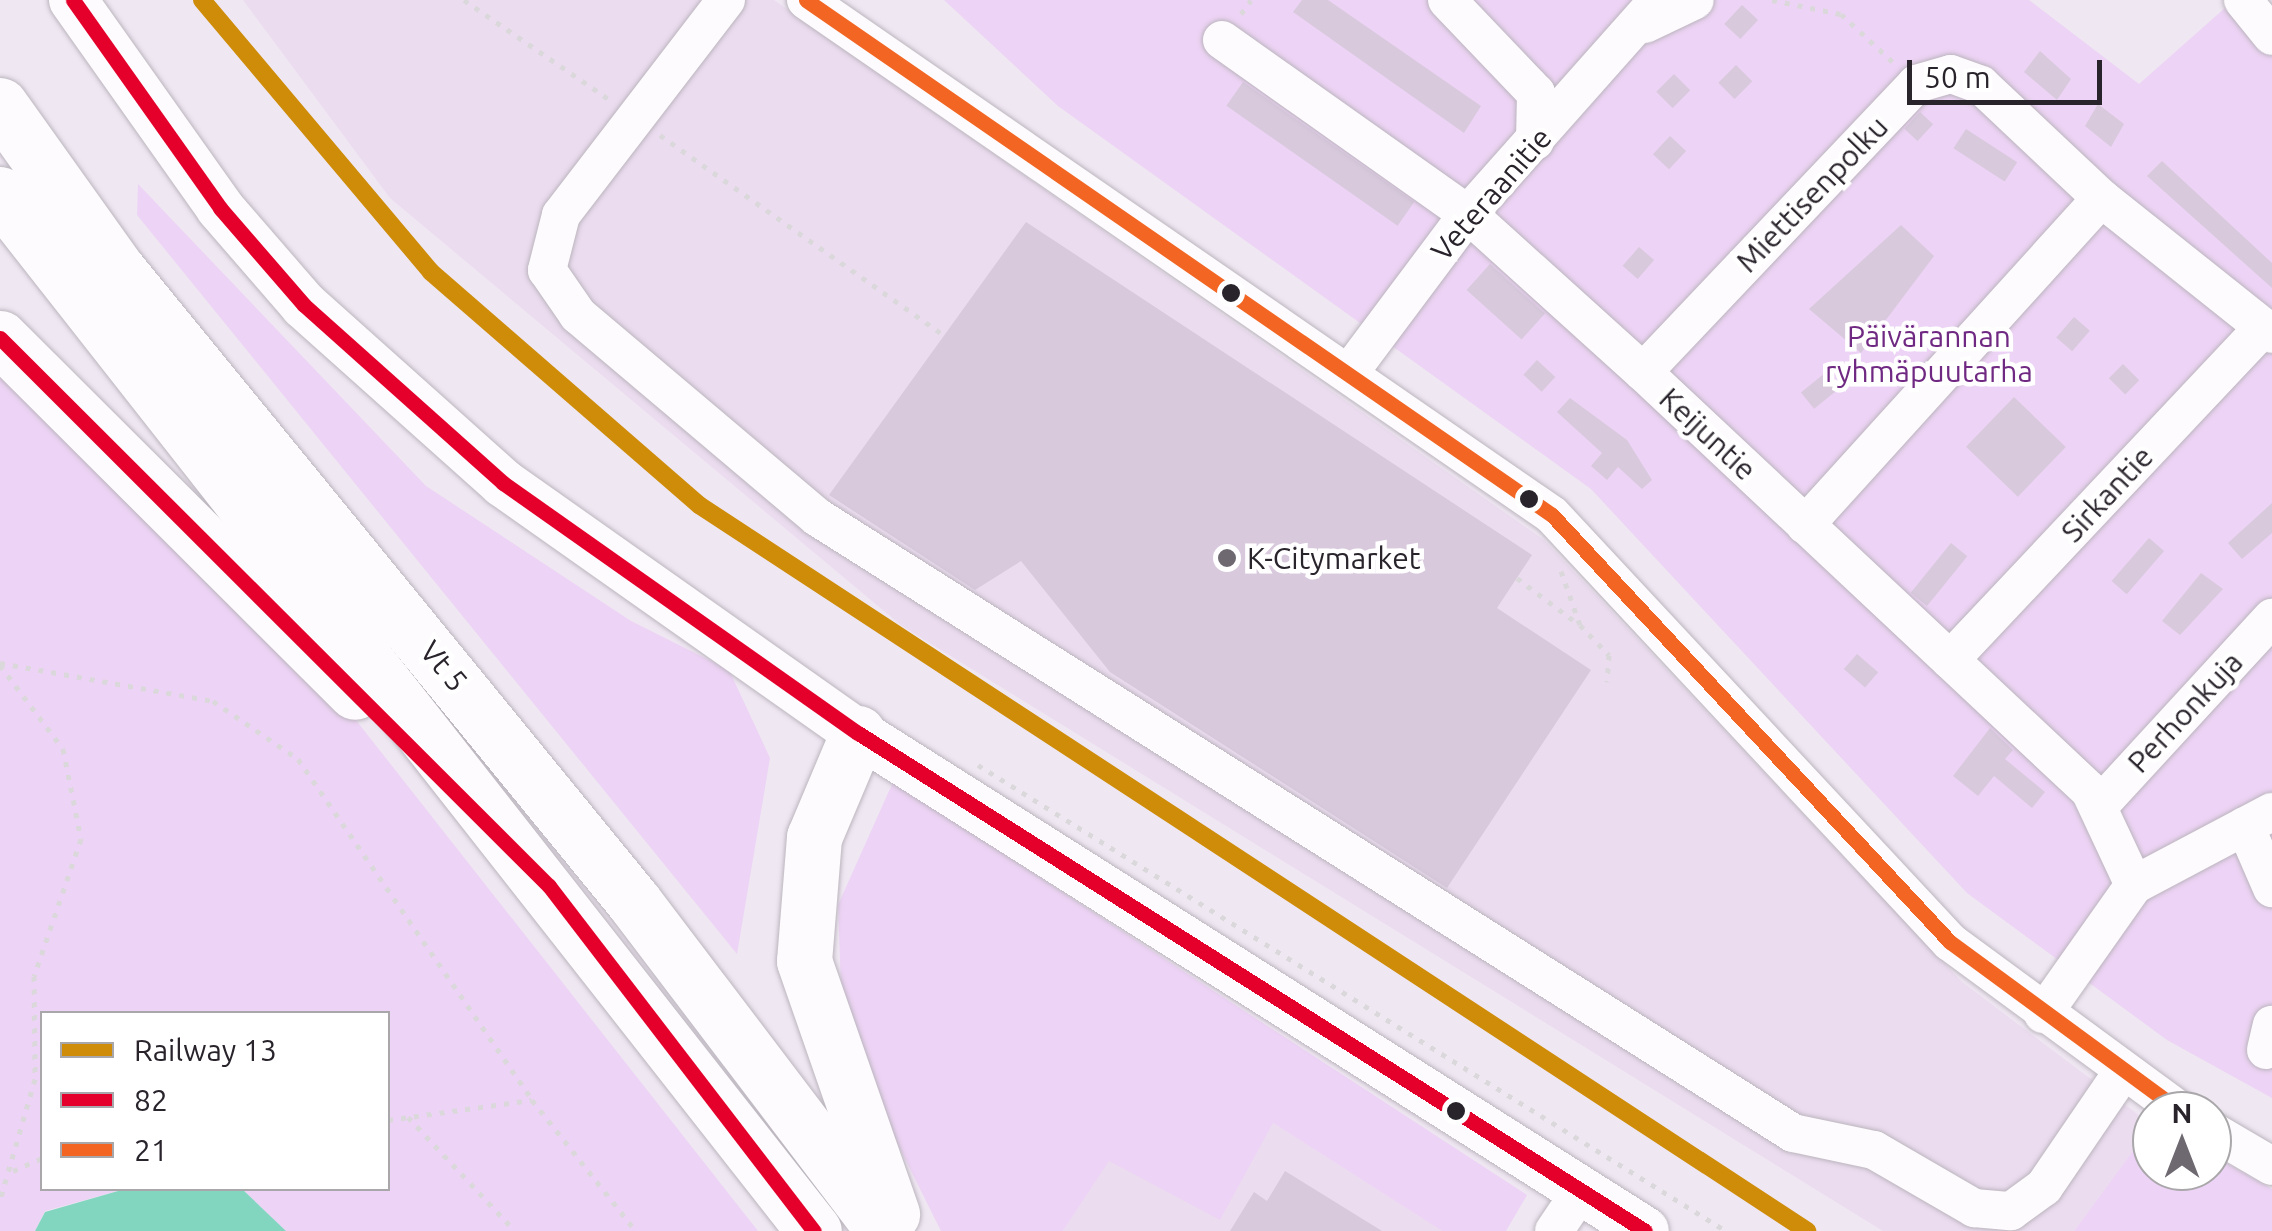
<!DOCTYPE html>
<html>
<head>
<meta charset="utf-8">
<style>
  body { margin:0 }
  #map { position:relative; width:2272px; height:1231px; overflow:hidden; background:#efe7f2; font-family:Ubuntu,sans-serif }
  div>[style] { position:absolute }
  .built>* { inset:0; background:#ebdcef }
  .green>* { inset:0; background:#edd3f5 }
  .water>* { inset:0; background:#82d6c0 }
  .building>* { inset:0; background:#d8c9dd; transform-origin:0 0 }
  .path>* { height:5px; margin-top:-2.5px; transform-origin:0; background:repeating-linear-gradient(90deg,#dbd8db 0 5px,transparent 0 13px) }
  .roads { filter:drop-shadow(0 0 2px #bbb5be) drop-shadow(0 0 2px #bbb5be) }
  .minor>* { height:38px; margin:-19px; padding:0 19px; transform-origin:19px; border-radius:19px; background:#fdfbfd }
  .major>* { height:48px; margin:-24px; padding:0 24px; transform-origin:24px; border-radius:24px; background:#fdfbfd }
  .highway>* { height:55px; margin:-27.5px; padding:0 27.5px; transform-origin:27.5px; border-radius:27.5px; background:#fdfbfd }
  .bus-1>* { height:15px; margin:-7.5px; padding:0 7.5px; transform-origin:7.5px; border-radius:7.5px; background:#e4002b }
  .bus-2>* { height:15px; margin:-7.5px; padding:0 7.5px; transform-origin:7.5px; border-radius:7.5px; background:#f26522 }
  .rail-1>* { height:18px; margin:-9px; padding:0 9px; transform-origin:9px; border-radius:9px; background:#ce8c09 }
  .dots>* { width:28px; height:28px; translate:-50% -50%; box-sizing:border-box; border:5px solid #fff; border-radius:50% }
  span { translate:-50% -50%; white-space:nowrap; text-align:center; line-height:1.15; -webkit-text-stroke:9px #fff; paint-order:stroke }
  .street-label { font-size:30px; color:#29232b }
  .park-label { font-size:30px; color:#702982 }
  .poi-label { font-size:30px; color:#29232b }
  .left { translate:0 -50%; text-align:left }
  .legend { position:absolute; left:40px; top:1011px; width:350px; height:180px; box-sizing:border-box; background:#fff; border:2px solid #a9a7aa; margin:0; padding:12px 18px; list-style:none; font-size:30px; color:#29232b }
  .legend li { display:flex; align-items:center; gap:20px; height:50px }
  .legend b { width:50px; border:2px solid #a9a7aa }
  .north { position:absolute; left:2132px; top:1091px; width:100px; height:100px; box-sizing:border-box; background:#fff; border:2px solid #a9a7aa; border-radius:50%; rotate:0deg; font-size:28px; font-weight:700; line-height:40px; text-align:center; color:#29232b }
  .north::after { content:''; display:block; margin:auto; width:35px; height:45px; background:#6e6871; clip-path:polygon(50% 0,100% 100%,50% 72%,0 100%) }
  .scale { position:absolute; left:1907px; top:60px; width:195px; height:45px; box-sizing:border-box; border:5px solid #29232b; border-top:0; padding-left:12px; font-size:30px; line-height:35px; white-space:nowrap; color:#29232b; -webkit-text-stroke:8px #fff; paint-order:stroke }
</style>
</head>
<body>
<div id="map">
  <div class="built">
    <div style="clip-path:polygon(243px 0,774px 0,1544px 540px,1962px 982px,2152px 1125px,2074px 1231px,1883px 1231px,902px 626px,390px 198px)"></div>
    <div style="clip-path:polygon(1273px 1123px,1442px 1231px,1063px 1231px,1109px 1160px)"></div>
  </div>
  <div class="green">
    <div style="clip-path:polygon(944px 0,2029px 0,2139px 84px,2234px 0,2272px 8px,2272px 1098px,2167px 1040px,1967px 893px,1591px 489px,1058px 106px)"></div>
    <div style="clip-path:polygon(138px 184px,426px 486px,631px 621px,729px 670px,770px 758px,737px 954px,137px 215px)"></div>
    <div style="clip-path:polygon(0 366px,333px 691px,758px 1231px,286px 1231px,242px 1189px,388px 1188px,388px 1014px,42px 1014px,42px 1188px,125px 1189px,45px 1211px,35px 1231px,0 1231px)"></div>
    <div style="clip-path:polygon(893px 782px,1527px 1195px,1506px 1231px,1442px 1231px,1273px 1123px,1220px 1220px,1109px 1161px,1063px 1231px,941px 1231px,879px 1107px,841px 987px,838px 905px)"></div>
    <div style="clip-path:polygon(2152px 1125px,2152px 1171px,2212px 1171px,2212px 1155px,2272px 1189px,2272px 1231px,2074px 1231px)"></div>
  </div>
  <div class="water">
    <div style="clip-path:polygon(125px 1189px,242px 1189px,286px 1231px,35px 1231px,45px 1212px)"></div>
  </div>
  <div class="building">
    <div style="clip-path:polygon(1302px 0,1328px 0,1481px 106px,1464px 133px,1293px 12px)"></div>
    <div style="left:1742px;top:5px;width:22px;height:26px;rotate:43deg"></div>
    <div style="clip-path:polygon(2040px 51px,2071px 79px,2057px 100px,2024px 72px)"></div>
    <div style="left:1736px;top:65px;width:23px;height:25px;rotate:45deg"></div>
    <div style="left:1674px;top:74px;width:23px;height:25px;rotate:45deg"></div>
    <div style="left:1243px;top:82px;width:209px;height:29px;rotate:35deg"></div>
    <div style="clip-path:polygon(2098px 104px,2124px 124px,2111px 147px,2085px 126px)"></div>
    <div style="left:1920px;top:112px;width:18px;height:23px;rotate:43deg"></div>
    <div style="left:1966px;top:129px;width:61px;height:23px;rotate:33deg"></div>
    <div style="left:1670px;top:136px;width:22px;height:25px;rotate:43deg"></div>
    <div style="clip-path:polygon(2162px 161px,2272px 263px,2272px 288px,2147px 176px)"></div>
    <div style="clip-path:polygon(1026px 222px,1532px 555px,1497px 608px,1591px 670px,1447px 888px,1110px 672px,1021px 561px,975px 590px,829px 495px)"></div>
    <div style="clip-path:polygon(1901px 225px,1934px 256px,1861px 353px,1809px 309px)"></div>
    <div style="left:1639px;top:247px;width:20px;height:25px;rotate:41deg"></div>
    <div style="left:1490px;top:264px;width:74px;height:35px;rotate:42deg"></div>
    <div style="left:2074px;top:317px;width:21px;height:27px;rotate:41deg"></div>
    <div style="left:1537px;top:360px;width:25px;height:20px;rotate:43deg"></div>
    <div style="left:2123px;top:364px;width:23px;height:20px;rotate:45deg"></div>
    <div style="left:1825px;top:373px;width:21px;height:31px;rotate:51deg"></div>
    <div style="left:2014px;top:397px;width:72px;height:69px;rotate:44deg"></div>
    <div style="clip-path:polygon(1570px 398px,1627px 440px,1652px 480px,1642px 489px,1618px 467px,1607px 480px,1591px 466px,1602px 453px,1557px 412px)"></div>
    <div style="clip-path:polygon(2272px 503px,2272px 533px,2242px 559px,2228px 543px)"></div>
    <div style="left:2149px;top:538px;width:20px;height:57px;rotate:41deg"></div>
    <div style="left:1951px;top:543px;width:21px;height:64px;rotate:39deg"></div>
    <div style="clip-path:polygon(2201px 573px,2223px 589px,2180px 635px,2162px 621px)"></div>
    <div style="left:1857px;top:654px;width:28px;height:20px;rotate:41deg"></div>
    <div style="clip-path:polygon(1990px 728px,2013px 750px,2005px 759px,2045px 792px,2032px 808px,1994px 776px,1978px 796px,1953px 776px)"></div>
    <div style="clip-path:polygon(1285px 1171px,1382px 1231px,1230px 1231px,1254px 1192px,1267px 1201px)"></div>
  </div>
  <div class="path">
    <div style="left:464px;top:0;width:177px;rotate:34.4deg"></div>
    <div style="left:1772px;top:0;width:70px;rotate:11.5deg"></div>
    <div style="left:1841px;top:14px;width:72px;rotate:42.8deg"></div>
    <div style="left:1241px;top:14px;width:17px;rotate:-54deg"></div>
    <div style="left:660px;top:135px;width:347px;rotate:35.2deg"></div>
    <div style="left:1561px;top:571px;width:57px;rotate:70.6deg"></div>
    <div style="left:1580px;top:625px;width:42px;rotate:46deg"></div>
    <div style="left:1609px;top:655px;width:27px;rotate:94deg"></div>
    <div style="left:1517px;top:578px;width:75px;rotate:36.9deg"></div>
    <div style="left:0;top:663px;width:216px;rotate:10.1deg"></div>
    <div style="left:213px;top:701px;width:103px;rotate:34.3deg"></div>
    <div style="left:298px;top:759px;width:414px;rotate:55.5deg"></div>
    <div style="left:532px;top:1100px;width:167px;rotate:51.6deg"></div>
    <div style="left:0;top:665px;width:105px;rotate:53.1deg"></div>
    <div style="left:63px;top:749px;width:92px;rotate:78.7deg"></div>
    <div style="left:81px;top:839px;width:145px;rotate:108.9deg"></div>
    <div style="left:34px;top:976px;width:103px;rotate:89.4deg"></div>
    <div style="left:35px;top:1079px;width:126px;rotate:106.1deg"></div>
    <div style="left:978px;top:765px;width:881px;rotate:31.92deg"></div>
    <div style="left:408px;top:1117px;width:156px;rotate:46.8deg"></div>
    <div style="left:388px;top:1120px;width:145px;rotate:-7.9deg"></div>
    <div style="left:13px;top:1171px;width:32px;rotate:-24deg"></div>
  </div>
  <div class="roads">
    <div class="minor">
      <div style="left:726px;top:0;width:271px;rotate:127.5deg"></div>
      <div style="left:561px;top:215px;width:57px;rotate:104.3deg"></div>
      <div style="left:547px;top:270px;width:55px;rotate:55.4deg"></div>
      <div style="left:578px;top:315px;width:313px;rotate:40.2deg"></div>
      <div style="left:817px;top:517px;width:1154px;rotate:32.26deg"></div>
      <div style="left:1793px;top:1133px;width:83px;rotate:11.9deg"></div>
      <div style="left:1874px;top:1150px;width:116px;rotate:30.1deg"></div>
      <div style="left:1974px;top:1208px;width:37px;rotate:5deg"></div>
      <div style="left:2011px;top:1211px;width:41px;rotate:-36deg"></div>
      <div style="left:2044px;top:1187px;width:137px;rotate:-55.7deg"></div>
      <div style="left:806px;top:0;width:906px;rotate:34.62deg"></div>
      <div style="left:1552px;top:515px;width:584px;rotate:47.01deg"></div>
      <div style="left:1950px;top:942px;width:285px;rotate:36.3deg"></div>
      <div style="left:1447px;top:0;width:129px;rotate:46.3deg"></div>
      <div style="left:1536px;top:93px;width:48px;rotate:91.2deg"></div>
      <div style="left:2243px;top:0;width:46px;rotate:51.1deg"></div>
      <div style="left:1645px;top:24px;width:55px;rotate:-25.6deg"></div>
      <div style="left:1222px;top:40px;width:301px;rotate:35.3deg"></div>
      <div style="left:1468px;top:214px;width:236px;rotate:42.1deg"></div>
      <div style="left:1643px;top:372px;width:613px;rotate:43.15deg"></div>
      <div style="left:2090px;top:791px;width:104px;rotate:64.9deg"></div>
      <div style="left:1643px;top:372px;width:397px;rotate:-46.5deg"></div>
      <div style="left:1916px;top:84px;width:36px;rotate:-16deg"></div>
      <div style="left:1951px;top:74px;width:32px;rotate:20deg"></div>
      <div style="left:1981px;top:85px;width:165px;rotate:43.3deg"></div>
      <div style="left:2101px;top:198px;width:218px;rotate:38.5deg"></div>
      <div style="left:1349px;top:373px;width:199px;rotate:-53.2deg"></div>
      <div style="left:1468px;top:214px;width:286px;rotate:-48.4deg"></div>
      <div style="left:1805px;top:525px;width:441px;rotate:-47.8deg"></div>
      <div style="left:1950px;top:660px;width:456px;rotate:-46.7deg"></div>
      <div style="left:2098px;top:807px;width:257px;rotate:-47.4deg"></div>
      <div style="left:2245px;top:826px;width:68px;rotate:66.5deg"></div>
      <div style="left:2043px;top:1014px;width:158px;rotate:-54.8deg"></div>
      <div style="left:2134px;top:885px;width:156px;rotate:-27.9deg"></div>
      <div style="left:2266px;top:1050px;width:26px;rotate:-77deg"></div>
      <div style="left:2212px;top:1131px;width:69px;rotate:30.3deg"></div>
      <div style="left:1554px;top:1231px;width:48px;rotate:-56deg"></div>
    </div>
    <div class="major">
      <div style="left:73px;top:0;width:255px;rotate:54.7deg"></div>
      <div style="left:220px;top:208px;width:128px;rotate:49.1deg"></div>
      <div style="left:304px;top:305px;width:267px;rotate:41.8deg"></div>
      <div style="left:503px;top:483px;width:434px;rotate:35.2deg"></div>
      <div style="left:858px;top:733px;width:931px;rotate:32.32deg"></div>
    </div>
    <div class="highway">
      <div style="left:0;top:105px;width:201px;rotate:54.5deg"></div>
      <div style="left:117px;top:269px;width:817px;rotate:50.76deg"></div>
      <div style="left:634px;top:902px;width:413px;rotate:52.8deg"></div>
      <div style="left:0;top:194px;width:1318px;rotate:51.87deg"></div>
      <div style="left:0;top:338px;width:501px;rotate:44.92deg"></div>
      <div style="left:858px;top:733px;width:113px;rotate:112.9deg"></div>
      <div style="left:814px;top:837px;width:124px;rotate:94.6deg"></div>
      <div style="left:804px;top:961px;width:268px;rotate:70.8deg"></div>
    </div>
  </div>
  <div class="bus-1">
    <div style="left:73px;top:0;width:255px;rotate:54.7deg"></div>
    <div style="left:220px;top:208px;width:128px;rotate:49.1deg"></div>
    <div style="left:304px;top:305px;width:267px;rotate:41.8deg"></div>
    <div style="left:503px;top:483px;width:434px;rotate:35.2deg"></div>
    <div style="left:858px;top:733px;width:931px;rotate:32.32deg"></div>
    <div style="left:0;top:338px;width:776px;rotate:44.95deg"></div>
    <div style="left:549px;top:886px;width:435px;rotate:52.5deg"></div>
  </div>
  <div class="bus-2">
    <div style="left:806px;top:0;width:906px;rotate:34.62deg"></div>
    <div style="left:1552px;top:515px;width:584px;rotate:47.01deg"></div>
    <div style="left:1950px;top:942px;width:285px;rotate:36.3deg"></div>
  </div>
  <div class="rail-1">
    <div style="left:202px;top:0;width:356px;rotate:49.9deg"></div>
    <div style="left:431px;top:272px;width:355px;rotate:41deg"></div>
    <div style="left:699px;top:505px;width:1325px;rotate:33.23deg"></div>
  </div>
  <div class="dots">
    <div style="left:1231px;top:293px;background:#29232b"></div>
    <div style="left:1529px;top:499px;background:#29232b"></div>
    <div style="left:1227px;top:558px;background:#6e6871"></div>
    <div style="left:1456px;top:1111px;background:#29232b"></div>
  </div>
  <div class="street-label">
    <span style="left:1491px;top:194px;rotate:-49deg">Veteraanitie</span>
    <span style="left:1812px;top:194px;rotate:-46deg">Miettisenpolku</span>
    <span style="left:1708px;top:434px;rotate:43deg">Keijuntie</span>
    <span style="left:2107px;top:494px;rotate:-47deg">Sirkantie</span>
    <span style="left:444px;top:666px;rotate:50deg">Vt 5</span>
    <span style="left:2185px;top:712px;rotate:-47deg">Perhonkuja</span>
  </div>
  <div class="park-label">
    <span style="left:1929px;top:353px">Päivärannan<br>ryhmäpuutarha</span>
  </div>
  <div class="poi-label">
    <span class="left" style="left:1247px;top:558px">K-Citymarket</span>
  </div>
  <ul class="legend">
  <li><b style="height:12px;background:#ce8c09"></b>Railway 13</li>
  <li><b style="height:12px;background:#e4002b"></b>82</li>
  <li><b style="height:12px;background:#f26522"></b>21</li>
  </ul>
  <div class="north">N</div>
  <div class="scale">50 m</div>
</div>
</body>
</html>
